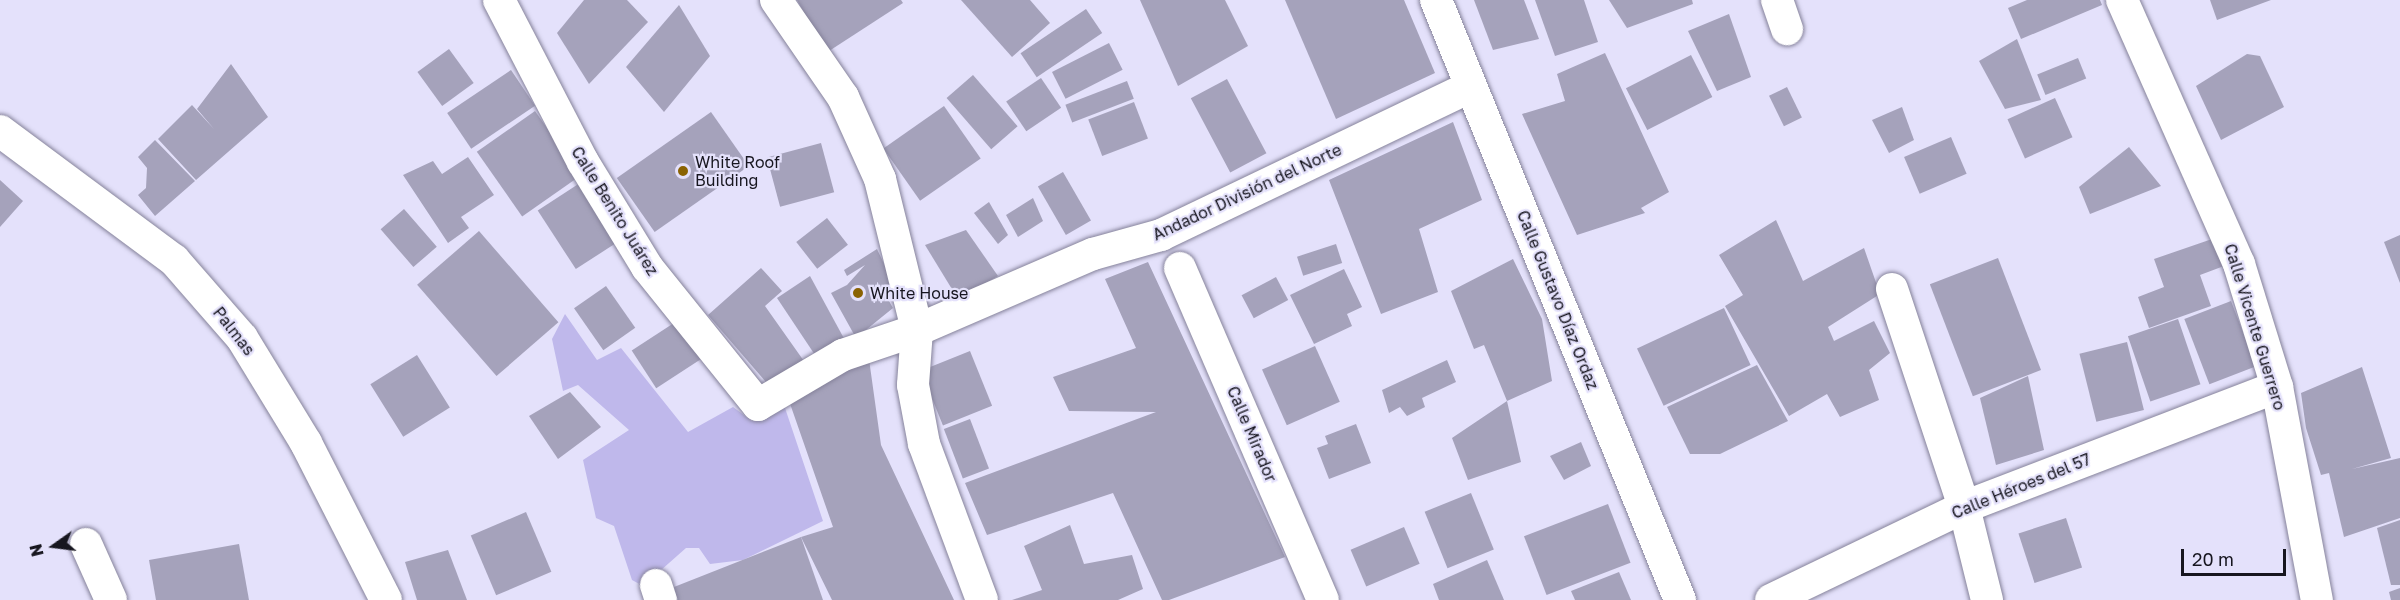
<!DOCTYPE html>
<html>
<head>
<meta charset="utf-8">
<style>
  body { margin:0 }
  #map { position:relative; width:2400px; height:600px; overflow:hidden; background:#e4e1fb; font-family:"Golos Text",sans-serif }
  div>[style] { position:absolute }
  .green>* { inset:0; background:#bfb8eb }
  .building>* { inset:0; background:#a5a2bb; transform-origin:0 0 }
  .roads { filter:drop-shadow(0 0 2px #85829a) drop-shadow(0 0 2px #85829a) }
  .minor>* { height:32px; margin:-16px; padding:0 16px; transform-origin:16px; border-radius:16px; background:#fff }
  .dots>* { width:16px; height:16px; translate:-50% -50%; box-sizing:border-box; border:3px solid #e4e1fb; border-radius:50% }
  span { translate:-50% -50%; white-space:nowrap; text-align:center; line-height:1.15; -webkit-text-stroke:4.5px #e4e1fb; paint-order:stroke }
  .poi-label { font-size:16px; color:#17161f }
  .left { translate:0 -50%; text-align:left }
  .street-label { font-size:16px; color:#17161f }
  .north { position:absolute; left:24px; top:516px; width:60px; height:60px; -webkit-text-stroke:4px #e4e1fb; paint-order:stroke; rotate:256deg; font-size:16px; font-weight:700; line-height:24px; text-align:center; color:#17161f }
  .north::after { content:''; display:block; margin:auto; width:21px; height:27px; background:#17161f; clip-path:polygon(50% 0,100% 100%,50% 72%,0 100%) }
  .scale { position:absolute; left:2181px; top:549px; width:105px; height:27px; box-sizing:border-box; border:3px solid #17161f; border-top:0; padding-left:8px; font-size:18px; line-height:21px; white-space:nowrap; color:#17161f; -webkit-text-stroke:4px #e4e1fb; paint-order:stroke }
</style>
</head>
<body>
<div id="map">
  <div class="green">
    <div style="clip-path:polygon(565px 314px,597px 360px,621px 348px,688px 432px,733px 407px,752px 421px,765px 419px,783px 402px,823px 521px,743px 560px,710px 564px,699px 548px,686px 548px,643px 586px,632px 580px,614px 526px,596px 518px,583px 460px,629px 430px,578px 385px,563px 391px,552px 339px)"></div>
  </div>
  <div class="building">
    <div style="clip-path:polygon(584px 0,627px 0,648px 22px,589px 84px,557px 33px)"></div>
    <div style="clip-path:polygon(797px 0,901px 0,903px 3px,826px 53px)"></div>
    <div style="clip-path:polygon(961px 0,1030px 0,1050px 23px,1012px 57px)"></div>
    <div style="clip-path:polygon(1140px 0,1225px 0,1248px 46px,1178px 86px)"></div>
    <div style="clip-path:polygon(1285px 0,1404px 0,1435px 73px,1336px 119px)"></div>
    <div style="clip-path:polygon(1474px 0,1524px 0,1539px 39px,1493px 50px)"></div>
    <div style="clip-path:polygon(1535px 0,1584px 0,1598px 42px,1555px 56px)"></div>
    <div style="clip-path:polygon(1609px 0,1692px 0,1693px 4px,1627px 28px)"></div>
    <div style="clip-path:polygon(2027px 0,2100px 0,2102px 5px,2021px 39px,2008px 8px)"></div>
    <div style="clip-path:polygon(2210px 0,2271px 0,2217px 20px)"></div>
    <div style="clip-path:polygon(679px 5px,710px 56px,664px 112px,626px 67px)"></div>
    <div style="left:1086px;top:9px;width:29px;height:79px;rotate:56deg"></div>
    <div style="clip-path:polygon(1729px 14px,1751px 77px,1717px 91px,1688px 31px)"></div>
    <div style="clip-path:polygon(2017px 39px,2041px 100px,2005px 109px,1979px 61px)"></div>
    <div style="left:1109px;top:43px;width:30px;height:64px;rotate:63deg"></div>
    <div style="left:449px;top:49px;width:42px;height:39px;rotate:54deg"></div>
    <div style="clip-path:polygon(1605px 53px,1669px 192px,1641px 208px,1645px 213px,1577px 235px,1522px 114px,1565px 101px,1557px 74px)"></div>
    <div style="clip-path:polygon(2247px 54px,2260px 56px,2284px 107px,2221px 140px,2196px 86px)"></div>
    <div style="left:1691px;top:55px;width:47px;height:73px;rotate:63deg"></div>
    <div style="left:2078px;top:58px;width:22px;height:44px;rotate:68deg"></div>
    <div style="clip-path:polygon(231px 64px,268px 117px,196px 180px,158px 139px,192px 105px,214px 129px,197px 109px)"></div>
    <div style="left:511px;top:70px;width:43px;height:77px;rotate:56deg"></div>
    <div style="left:973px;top:75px;width:68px;height:35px;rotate:49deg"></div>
    <div style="left:1041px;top:78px;width:36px;height:42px;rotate:56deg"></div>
    <div style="left:1227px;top:79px;width:84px;height:41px;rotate:62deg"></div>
    <div style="left:1127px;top:81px;width:19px;height:66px;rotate:69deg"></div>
    <div style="left:1787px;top:87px;width:34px;height:20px;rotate:64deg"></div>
    <div style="left:2055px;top:98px;width:43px;height:52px;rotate:66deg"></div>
    <div style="left:1134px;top:102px;width:39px;height:49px;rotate:69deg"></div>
    <div style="left:944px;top:106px;width:64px;height:74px;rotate:55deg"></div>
    <div style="clip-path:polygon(1902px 107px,1914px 140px,1889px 153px,1872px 120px)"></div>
    <div style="left:535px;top:111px;width:79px;height:71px;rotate:55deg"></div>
    <div style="left:711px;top:112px;width:66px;height:115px;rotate:55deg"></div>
    <div style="clip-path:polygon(1453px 122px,1482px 200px,1419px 229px,1438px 292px,1381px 314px,1329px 180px)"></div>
    <div style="left:1951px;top:137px;width:40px;height:51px;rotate:67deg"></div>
    <div style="clip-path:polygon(155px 140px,195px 181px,155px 216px,138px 195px,146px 188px,147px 168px,138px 157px)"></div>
    <div style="left:821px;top:143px;width:51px;height:56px;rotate:75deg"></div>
    <div style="clip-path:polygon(2129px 147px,2161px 186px,2090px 214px,2079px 187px)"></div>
    <div style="clip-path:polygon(468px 157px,494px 195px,461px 217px,469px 228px,448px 243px,403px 175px,433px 161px,442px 174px)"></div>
    <div style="left:1063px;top:172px;width:56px;height:29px;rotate:60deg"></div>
    <div style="clip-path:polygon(0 180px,23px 201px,0 227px)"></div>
    <div style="left:583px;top:181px;width:70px;height:54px;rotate:57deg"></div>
    <div style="clip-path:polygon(1033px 198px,1043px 221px,1018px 237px,1006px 215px)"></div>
    <div style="clip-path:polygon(989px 202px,1008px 235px,998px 244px,974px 213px)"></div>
    <div style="left:404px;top:209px;width:50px;height:31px;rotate:49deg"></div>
    <div style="left:827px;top:218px;width:34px;height:39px;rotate:52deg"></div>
    <div style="clip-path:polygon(1776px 220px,1803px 281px,1864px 248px,1880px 294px,1828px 327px,1834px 341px,1874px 321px,1890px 353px,1869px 370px,1879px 400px,1840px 417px,1827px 394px,1789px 416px,1725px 306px,1743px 295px,1719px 255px)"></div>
    <div style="clip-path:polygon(966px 230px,998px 276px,958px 299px,925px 245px)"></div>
    <div style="left:479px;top:231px;width:121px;height:82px;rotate:49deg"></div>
    <div style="clip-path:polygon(2400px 235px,2400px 283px,2384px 242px)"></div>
    <div style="clip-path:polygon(2215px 238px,2224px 266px,2200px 275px,2211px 306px,2149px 328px,2138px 297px,2164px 287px,2154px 259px)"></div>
    <div style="left:1336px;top:244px;width:20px;height:41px;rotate:72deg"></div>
    <div style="clip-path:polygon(877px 249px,894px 285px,885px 294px,893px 308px,856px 338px,831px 293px,847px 285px,865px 265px,847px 276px,844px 270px)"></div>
    <div style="left:1998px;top:258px;width:120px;height:73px;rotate:69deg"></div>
    <div style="clip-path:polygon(1513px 259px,1542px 319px,1552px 381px,1507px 401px,1521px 462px,1468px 480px,1452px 438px,1507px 401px,1484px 345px,1474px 349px,1451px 291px)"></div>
    <div style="clip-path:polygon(1148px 262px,1285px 557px,1169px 600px,1162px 600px,1113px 493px,987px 535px,965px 483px,1156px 412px,1069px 411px,1053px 377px,1136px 348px,1105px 279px)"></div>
    <div style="clip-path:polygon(761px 268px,782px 291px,765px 306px,806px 364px,772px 389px,708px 315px)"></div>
    <div style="clip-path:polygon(1344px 269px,1362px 307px,1347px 314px,1352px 326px,1314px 344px,1290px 295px)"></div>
    <div style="clip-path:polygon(810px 276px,847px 344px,819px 361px,777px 298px)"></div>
    <div style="left:1276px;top:277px;width:26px;height:39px;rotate:62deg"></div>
    <div style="left:606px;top:286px;width:51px;height:39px;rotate:55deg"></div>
    <div style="left:2231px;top:301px;width:70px;height:50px;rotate:69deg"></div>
    <div style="left:1724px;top:308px;width:63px;height:96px;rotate:65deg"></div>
    <div style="left:2178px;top:319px;width:69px;height:53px;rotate:71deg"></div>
    <div style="left:677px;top:321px;width:45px;height:54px;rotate:57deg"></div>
    <div style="left:2127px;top:342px;width:70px;height:49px;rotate:76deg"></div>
    <div style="left:1315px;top:346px;width:61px;height:58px;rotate:66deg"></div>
    <div style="left:970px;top:351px;width:59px;height:53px;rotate:68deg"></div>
    <div style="clip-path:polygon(868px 352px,881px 445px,954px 600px,832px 600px,801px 537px,833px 527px,787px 395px)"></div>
    <div style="left:417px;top:355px;width:62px;height:55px;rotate:58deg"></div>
    <div style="clip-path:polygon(1447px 360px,1456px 382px,1422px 398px,1425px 407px,1407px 416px,1400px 407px,1389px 413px,1382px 390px)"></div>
    <div style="clip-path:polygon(1757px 365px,1788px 421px,1720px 454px,1690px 454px,1667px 407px)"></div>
    <div style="clip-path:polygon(2362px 367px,2391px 458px,2352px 469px,2400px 458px,2400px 518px,2344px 537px,2329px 473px,2321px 475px,2306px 428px,2301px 393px)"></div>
    <div style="clip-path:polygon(2028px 376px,2044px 450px,1996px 465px,1980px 398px)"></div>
    <div style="clip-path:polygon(570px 392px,601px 427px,558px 459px,529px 416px)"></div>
    <div style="left:970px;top:419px;width:53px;height:28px;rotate:69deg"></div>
    <div style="clip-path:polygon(1356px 424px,1371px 463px,1329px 479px,1317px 448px,1328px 444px,1325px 436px)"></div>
    <div style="clip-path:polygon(1581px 442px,1591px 466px,1564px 480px,1550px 456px)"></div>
    <div style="left:1471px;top:493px;width:61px;height:50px;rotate:68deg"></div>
    <div style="left:1608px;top:504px;width:63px;height:90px;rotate:69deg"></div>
    <div style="left:526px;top:512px;width:65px;height:60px;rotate:67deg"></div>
    <div style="left:2066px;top:518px;width:52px;height:50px;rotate:72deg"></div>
    <div style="clip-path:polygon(2400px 520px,2400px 585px,2391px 585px,2377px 528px)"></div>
    <div style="clip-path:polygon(1070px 525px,1084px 564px,1132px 555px,1143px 589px,1118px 600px,1012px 600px,1042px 590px,1024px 546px)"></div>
    <div style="left:1404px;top:527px;width:40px;height:58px;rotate:67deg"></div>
    <div style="clip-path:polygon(801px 537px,823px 600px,677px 600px,674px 587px)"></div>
    <div style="clip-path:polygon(239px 544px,249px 600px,156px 600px,149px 560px)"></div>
    <div style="clip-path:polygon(448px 550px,467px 600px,417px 600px,405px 562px)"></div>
    <div style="clip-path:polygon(1487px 560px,1504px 600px,1439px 600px,1433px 584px)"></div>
    <div style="clip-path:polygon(1619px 572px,1631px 600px,1575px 600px,1571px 591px)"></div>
    <div style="clip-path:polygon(2400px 588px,2400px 600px,2391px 600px,2389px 592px)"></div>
  </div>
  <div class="roads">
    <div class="minor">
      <div style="left:499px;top:0;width:182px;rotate:62.6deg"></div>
      <div style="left:583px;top:162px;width:123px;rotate:58.6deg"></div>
      <div style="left:647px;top:267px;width:177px;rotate:51.2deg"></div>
      <div style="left:758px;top:405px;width:99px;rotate:-30.5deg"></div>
      <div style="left:843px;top:355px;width:78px;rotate:-18.7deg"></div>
      <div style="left:917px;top:330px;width:192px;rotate:-23.4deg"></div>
      <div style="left:1093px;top:254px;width:71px;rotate:-15.6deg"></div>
      <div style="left:1161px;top:235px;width:343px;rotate:-25.6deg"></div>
      <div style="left:776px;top:0;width:118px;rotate:55.4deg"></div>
      <div style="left:843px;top:97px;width:90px;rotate:65.7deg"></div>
      <div style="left:880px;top:179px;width:155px;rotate:76.2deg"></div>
      <div style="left:917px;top:330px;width:55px;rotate:94.2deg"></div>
      <div style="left:913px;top:385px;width:60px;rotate:79.4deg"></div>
      <div style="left:924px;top:444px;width:166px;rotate:69.6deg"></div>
      <div style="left:1436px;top:0;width:648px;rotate:67.87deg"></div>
      <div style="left:1777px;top:0;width:31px;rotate:71deg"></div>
      <div style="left:2122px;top:0;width:289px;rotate:66.1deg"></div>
      <div style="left:2239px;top:264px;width:129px;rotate:72.8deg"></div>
      <div style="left:2277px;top:387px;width:217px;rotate:79.4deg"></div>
      <div style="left:0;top:131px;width:217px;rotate:36.6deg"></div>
      <div style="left:174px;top:260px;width:103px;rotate:48.9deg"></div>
      <div style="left:242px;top:338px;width:123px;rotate:58.6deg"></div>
      <div style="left:306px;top:443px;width:176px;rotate:63deg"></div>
      <div style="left:1180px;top:268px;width:361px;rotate:66.7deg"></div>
      <div style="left:1892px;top:289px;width:230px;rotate:71.7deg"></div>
      <div style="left:1964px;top:507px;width:96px;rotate:76.1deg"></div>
      <div style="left:86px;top:544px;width:61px;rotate:65.9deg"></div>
      <div style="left:656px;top:585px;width:16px;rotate:72deg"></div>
      <div style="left:1771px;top:600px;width:214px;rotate:-25.7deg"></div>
      <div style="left:1964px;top:507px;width:335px;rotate:-21deg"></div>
    </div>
  </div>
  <div class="dots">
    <div style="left:683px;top:171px;background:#8a6303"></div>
    <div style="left:858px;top:293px;background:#8a6303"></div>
  </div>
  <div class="poi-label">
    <span class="left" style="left:695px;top:171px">White Roof<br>Building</span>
    <span class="left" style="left:870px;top:293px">White House</span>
  </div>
  <div class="street-label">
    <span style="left:1247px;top:192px;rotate:-25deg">Andador División del Norte</span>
    <span style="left:615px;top:211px;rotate:58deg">Calle Benito Juárez</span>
    <span style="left:1558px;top:300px;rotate:68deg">Calle Gustavo Díaz Ordaz</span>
    <span style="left:2255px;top:327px;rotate:73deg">Calle Vicente Guerrero</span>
    <span style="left:234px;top:331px;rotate:52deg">Palmas</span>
    <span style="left:1252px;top:434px;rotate:67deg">Calle Mirador</span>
    <span style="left:2021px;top:486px;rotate:-22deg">Calle Héroes del 57</span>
  </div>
  <div class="north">N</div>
  <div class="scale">20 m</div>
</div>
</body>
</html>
